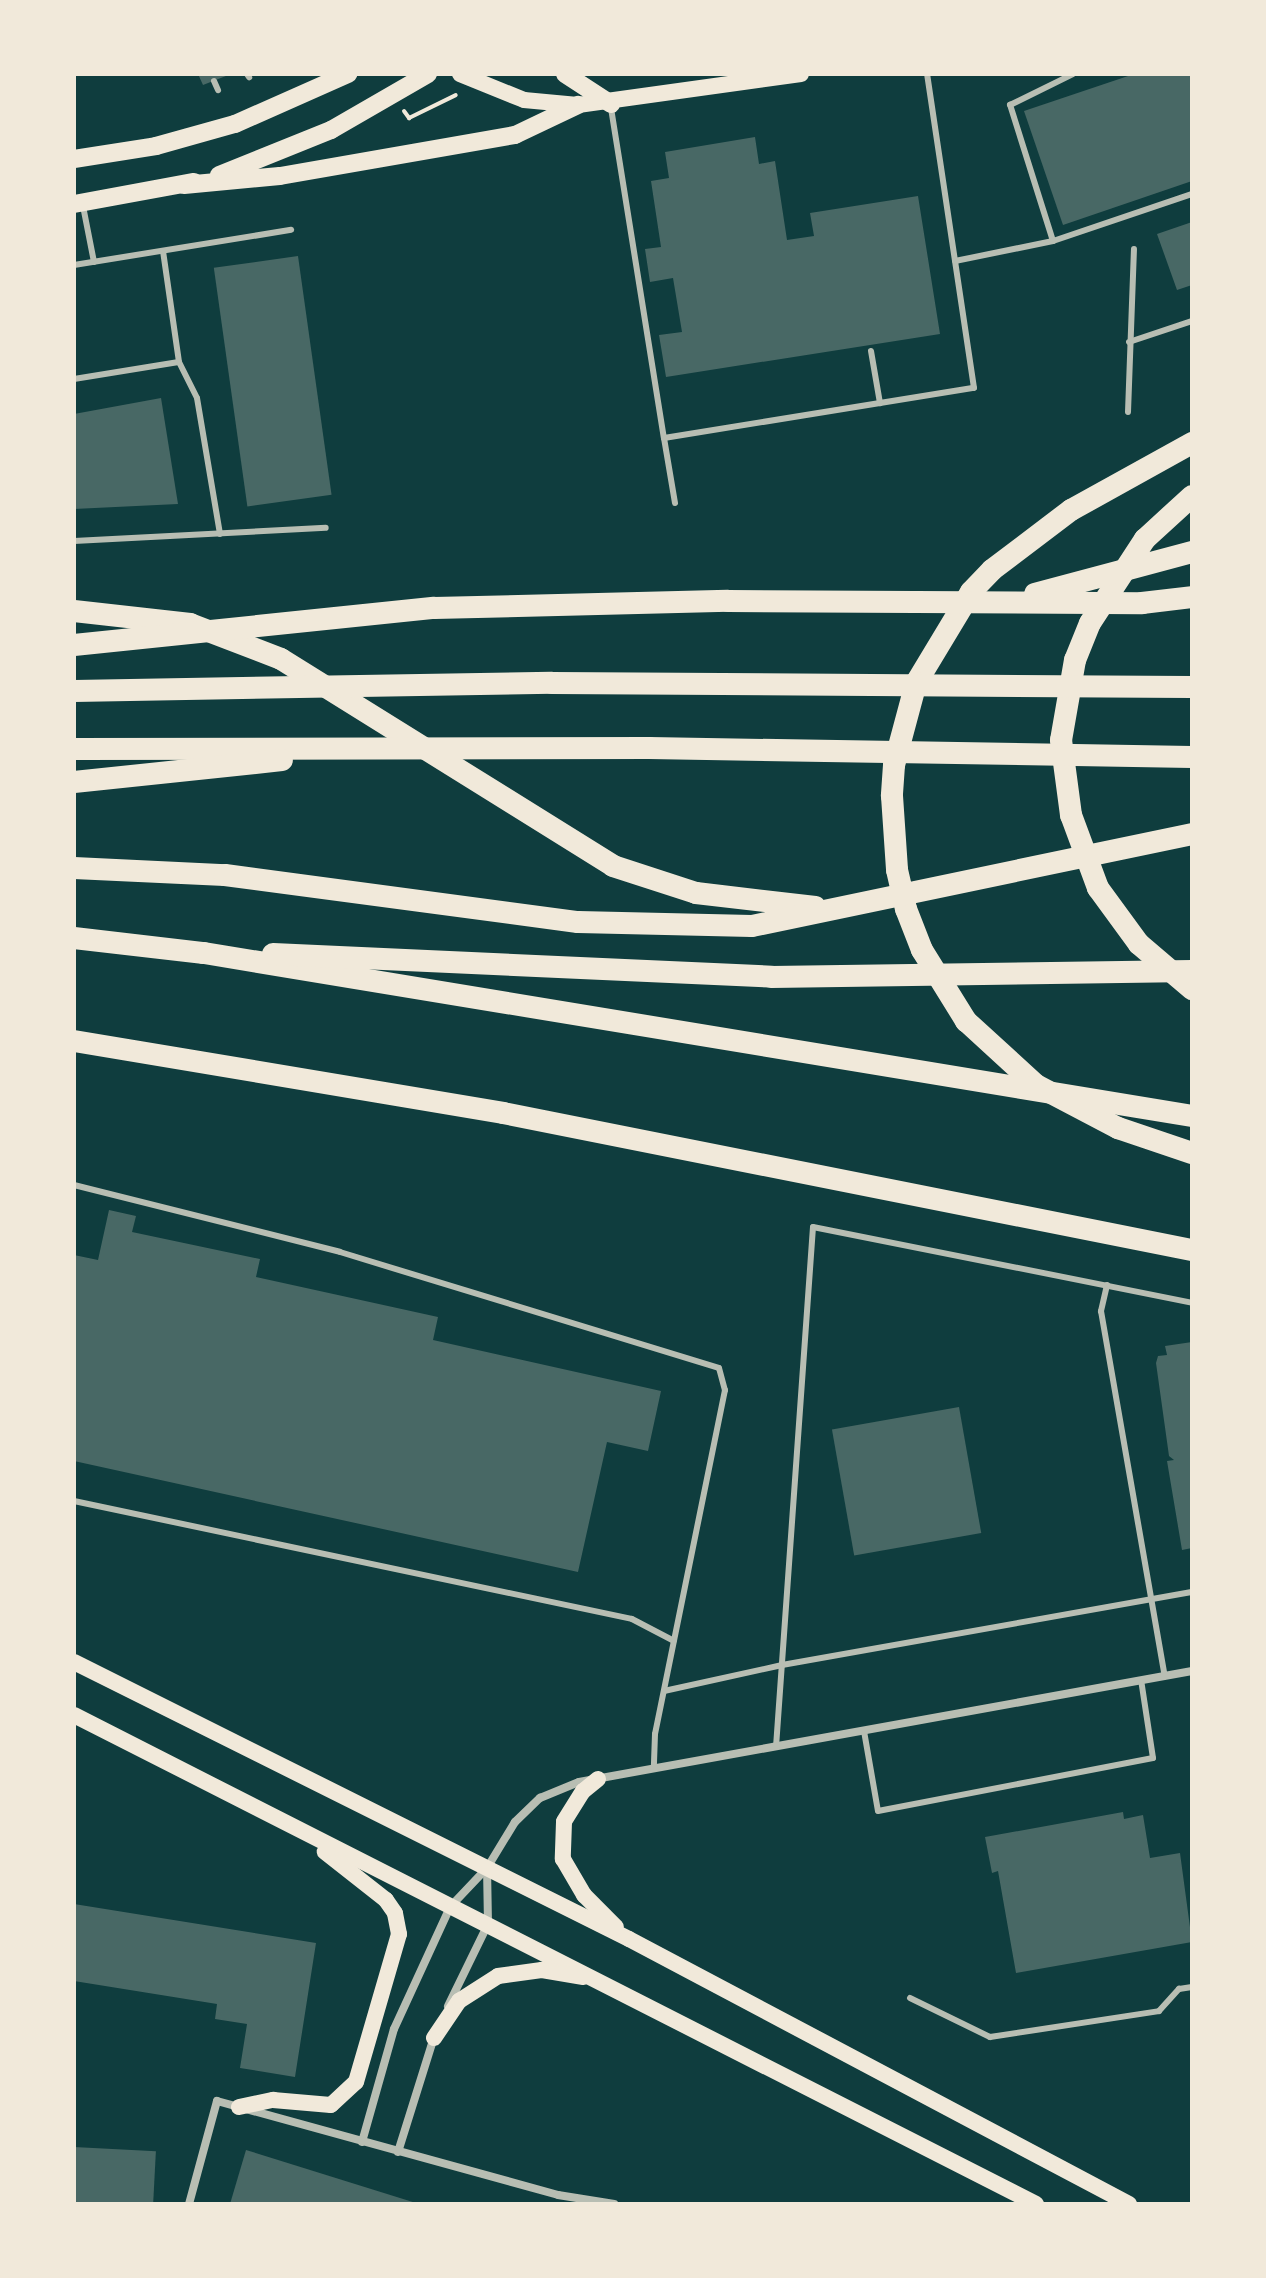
<!DOCTYPE html>
<html>
<head>
<meta charset="utf-8">
<style>
  body { margin:0 }
  #map { position:relative; width:1266px; height:2278px; overflow:hidden; background:#0f3d3e; font-family:Quicksand,sans-serif }
  div>[style] { position:absolute }
  .building>* { inset:0; background:#486865; transform-origin:0 0 }
  .path>* { height:4px; margin:-2px; padding:0 2px; transform-origin:2px; border-radius:2px; background:#f1e9da }
  .service>* { height:6px; margin:-3px; padding:0 3px; transform-origin:3px; border-radius:3px; background:#b8beb3 }
  .minor>* { height:8px; margin:-4px; padding:0 4px; transform-origin:4px; border-radius:4px; background:#b8beb3 }
  .secondary>* { height:16px; margin:-8px; padding:0 8px; transform-origin:8px; border-radius:8px; background:#f1e9da }
  .primary>* { height:18px; margin:-9px; padding:0 9px; transform-origin:9px; border-radius:9px; background:#f1e9da }
  .motorway>* { height:22px; margin:-11px; padding:0 11px; transform-origin:11px; border-radius:11px; background:#f1e9da }
  span { translate:-50% -50%; white-space:nowrap; text-align:center; line-height:1.15; -webkit-text-stroke:6px #f1e9da; paint-order:stroke }
  .frame { position:absolute; inset:0; border:76px solid #f1e9da; pointer-events:none }
</style>
</head>
<body>
<div id="map">
  <div class="building">
    <div style="clip-path:polygon(198px 74px,231px 74px,203px 85px)"></div>
    <div style="clip-path:polygon(1134px 74px,1192px 74px,1192px 181px,1063px 225px,1024px 111px)"></div>
    <div style="clip-path:polygon(755px 137px,759px 164px,775px 161px,787px 240px,814px 236px,810px 213px,918px 196px,940px 334px,666px 377px,659px 335px,682px 332px,673px 278px,650px 282px,645px 249px,661px 247px,651px 181px,669px 178px,665px 152px)"></div>
    <div style="clip-path:polygon(1192px 222px,1192px 285px,1177px 290px,1157px 234px)"></div>
    <div style="left:298px;top:256px;width:241px;height:85px;rotate:82deg"></div>
    <div style="clip-path:polygon(161px 398px,178px 504px,74px 509px,74px 414px)"></div>
    <div style="clip-path:polygon(109px 1210px,136px 1216px,132px 1232px,260px 1259px,256px 1277px,438px 1317px,433px 1340px,661px 1391px,648px 1451px,607px 1442px,578px 1572px,74px 1461px,74px 1255px,98px 1260px)"></div>
    <div style="clip-path:polygon(1192px 1342px,1192px 1548px,1182px 1550px,1167px 1461px,1174px 1460px,1169px 1456px,1156px 1363px,1158px 1356px,1167px 1355px,1165px 1346px)"></div>
    <div style="left:959px;top:1407px;width:128px;height:129px;rotate:80deg"></div>
    <div style="clip-path:polygon(1123px 1812px,1124px 1819px,1143px 1815px,1150px 1858px,1180px 1853px,1192px 1942px,1016px 1973px,998px 1871px,992px 1873px,985px 1837px)"></div>
    <div style="clip-path:polygon(74px 1904px,316px 1943px,295px 2077px,240px 2068px,247px 2024px,215px 2019px,217px 2004px,74px 1981px)"></div>
    <div style="left:74px;top:2147px;width:82px;height:57px;rotate:3deg"></div>
    <div style="clip-path:polygon(246px 2150px,416px 2203px,416px 2204px,230px 2204px)"></div>
  </div>
  <div class="path">
    <div style="left:404px;top:111px;width:9px;rotate:54deg"></div>
    <div style="left:409px;top:118px;width:52px;rotate:-26.1deg"></div>
  </div>
  <div class="service">
    <div style="left:247px;top:74px;width:4px;rotate:56deg"></div>
    <div style="left:214px;top:81px;width:10px;rotate:66deg"></div>
    <div style="left:611px;top:108px;width:334px;rotate:80.9deg"></div>
    <div style="left:664px;top:438px;width:314px;rotate:-9.2deg"></div>
    <div style="left:974px;top:388px;width:317px;rotate:-98.5deg"></div>
    <div style="left:83px;top:206px;width:57px;rotate:78.9deg"></div>
    <div style="left:1053px;top:241px;width:143px;rotate:-107.5deg"></div>
    <div style="left:1010px;top:105px;width:70px;rotate:-26.2deg"></div>
    <div style="left:955px;top:261px;width:100px;rotate:-11.5deg"></div>
    <div style="left:1053px;top:241px;width:147px;rotate:-18.7deg"></div>
    <div style="left:74px;top:265px;width:220px;rotate:-9.2deg"></div>
    <div style="left:1129px;top:342px;width:66px;rotate:-18.4deg"></div>
    <div style="left:871px;top:351px;width:53px;rotate:80.2deg"></div>
    <div style="left:179px;top:362px;width:40px;rotate:63.4deg"></div>
    <div style="left:197px;top:398px;width:138px;rotate:80.4deg"></div>
    <div style="left:74px;top:379px;width:106px;rotate:-9.2deg"></div>
    <div style="left:179px;top:362px;width:112px;rotate:-98.2deg"></div>
    <div style="left:1128px;top:412px;width:163px;rotate:-87.9deg"></div>
    <div style="left:664px;top:438px;width:66px;rotate:80.4deg"></div>
    <div style="left:74px;top:541px;width:252px;rotate:-3deg"></div>
    <div style="left:74px;top:1185px;width:274px;rotate:14.1deg"></div>
    <div style="left:340px;top:1252px;width:396px;rotate:17deg"></div>
    <div style="left:719px;top:1368px;width:23px;rotate:75deg"></div>
    <div style="left:725px;top:1390px;width:351px;rotate:101.5deg"></div>
    <div style="left:655px;top:1734px;width:35px;rotate:92deg"></div>
    <div style="left:1107px;top:1285px;width:27px;rotate:103deg"></div>
    <div style="left:1101px;top:1311px;width:371px;rotate:80.1deg"></div>
    <div style="left:74px;top:1501px;width:570px;rotate:11.94deg"></div>
    <div style="left:632px;top:1619px;width:47px;rotate:27.6deg"></div>
    <div style="left:664px;top:1691px;width:121px;rotate:-12.4deg"></div>
    <div style="left:782px;top:1665px;width:416px;rotate:-10.1deg"></div>
    <div style="left:864px;top:1731px;width:81px;rotate:80.1deg"></div>
    <div style="left:878px;top:1811px;width:280px;rotate:-10.9deg"></div>
    <div style="left:1153px;top:1758px;width:79px;rotate:-98.7deg"></div>
    <div style="left:776px;top:1747px;width:521px;rotate:-85.93deg"></div>
    <div style="left:813px;top:1227px;width:387px;rotate:11.3deg"></div>
    <div style="left:910px;top:1998px;width:89px;rotate:26deg"></div>
    <div style="left:990px;top:2037px;width:171px;rotate:-8.7deg"></div>
    <div style="left:1159px;top:2011px;width:30px;rotate:-48deg"></div>
    <div style="left:1179px;top:1989px;width:13px;rotate:-9deg"></div>
  </div>
  <div class="minor">
    <div style="left:448px;top:2006px;width:91px;rotate:-64deg"></div>
    <div style="left:488px;top:1924px;width:55px;rotate:-91deg"></div>
    <div style="left:362px;top:2142px;width:117px;rotate:-74.2deg"></div>
    <div style="left:394px;top:2029px;width:134px;rotate:-65.3deg"></div>
    <div style="left:450px;top:1907px;width:54px;rotate:-46.5deg"></div>
    <div style="left:487px;top:1868px;width:54px;rotate:-58.7deg"></div>
    <div style="left:515px;top:1822px;width:35px;rotate:-44deg"></div>
    <div style="left:540px;top:1798px;width:42px;rotate:-22.3deg"></div>
    <div style="left:579px;top:1782px;width:623px;rotate:-10.26deg"></div>
    <div style="left:398px;top:2152px;width:121px;rotate:-72.6deg"></div>
    <div style="left:189px;top:2204px;width:107px;rotate:-74.8deg"></div>
    <div style="left:217px;top:2101px;width:354px;rotate:15.4deg"></div>
    <div style="left:558px;top:2195px;width:57px;rotate:9.1deg"></div>
  </div>
  <div class="secondary">
    <div style="left:460px;top:74px;width:69px;rotate:22.1deg"></div>
    <div style="left:524px;top:100px;width:54px;rotate:5.3deg"></div>
    <div style="left:578px;top:105px;width:225px;rotate:-7.9deg"></div>
    <div style="left:74px;top:1662px;width:620px;rotate:26.52deg"></div>
    <div style="left:629px;top:1939px;width:566px;rotate:27.92deg"></div>
    <div style="left:74px;top:1715px;width:1079px;rotate:26.94deg"></div>
    <div style="left:598px;top:1779px;width:19px;rotate:141deg"></div>
    <div style="left:583px;top:1791px;width:36px;rotate:122deg"></div>
    <div style="left:564px;top:1822px;width:37px;rotate:92deg"></div>
    <div style="left:563px;top:1859px;width:42px;rotate:59.7deg"></div>
    <div style="left:584px;top:1895px;width:45px;rotate:45deg"></div>
    <div style="left:434px;top:2038px;width:45px;rotate:-56deg"></div>
    <div style="left:459px;top:2001px;width:46px;rotate:-32.7deg"></div>
    <div style="left:498px;top:1976px;width:44px;rotate:-7.8deg"></div>
    <div style="left:542px;top:1970px;width:42px;rotate:9.7deg"></div>
    <div style="left:239px;top:2107px;width:35px;rotate:-12deg"></div>
    <div style="left:273px;top:2100px;width:58px;rotate:4.9deg"></div>
    <div style="left:331px;top:2105px;width:34px;rotate:-43deg"></div>
    <div style="left:356px;top:2082px;width:154px;rotate:-73.8deg"></div>
    <div style="left:399px;top:1934px;width:21px;rotate:-101deg"></div>
    <div style="left:395px;top:1913px;width:16px;rotate:-125deg"></div>
    <div style="left:386px;top:1900px;width:78px;rotate:-141.8deg"></div>
  </div>
  <div class="primary">
    <div style="left:565px;top:74px;width:55px;rotate:33.1deg"></div>
    <div style="left:74px;top:159px;width:83px;rotate:-9deg"></div>
    <div style="left:156px;top:146px;width:82px;rotate:-15.6deg"></div>
    <div style="left:235px;top:124px;width:124px;rotate:-23.9deg"></div>
    <div style="left:219px;top:175px;width:121px;rotate:-21.9deg"></div>
    <div style="left:331px;top:130px;width:112px;rotate:-30deg"></div>
    <div style="left:184px;top:185px;width:96px;rotate:-5.4deg"></div>
    <div style="left:280px;top:176px;width:239px;rotate:-9.9deg"></div>
    <div style="left:515px;top:135px;width:70px;rotate:-25.5deg"></div>
    <div style="left:74px;top:204px;width:122px;rotate:-10.4deg"></div>
  </div>
  <div class="motorway">
    <div style="left:1192px;top:443px;width:138px;rotate:151deg"></div>
    <div style="left:1071px;top:510px;width:99px;rotate:142.8deg"></div>
    <div style="left:992px;top:570px;width:30px;rotate:134deg"></div>
    <div style="left:971px;top:592px;width:106px;rotate:121.1deg"></div>
    <div style="left:916px;top:683px;width:85px;rotate:105deg"></div>
    <div style="left:894px;top:765px;width:31px;rotate:94deg"></div>
    <div style="left:892px;top:796px;width:74px;rotate:86.1deg"></div>
    <div style="left:897px;top:870px;width:40px;rotate:77deg"></div>
    <div style="left:906px;top:909px;width:44px;rotate:68.7deg"></div>
    <div style="left:922px;top:950px;width:84px;rotate:58.2deg"></div>
    <div style="left:966px;top:1021px;width:95px;rotate:42.4deg"></div>
    <div style="left:1036px;top:1085px;width:93px;rotate:27.7deg"></div>
    <div style="left:1118px;top:1128px;width:78px;rotate:18.7deg"></div>
    <div style="left:1192px;top:496px;width:64px;rotate:137.5deg"></div>
    <div style="left:1145px;top:539px;width:100px;rotate:123.2deg"></div>
    <div style="left:1090px;top:623px;width:40px;rotate:112deg"></div>
    <div style="left:1075px;top:660px;width:81px;rotate:99.9deg"></div>
    <div style="left:1061px;top:740px;width:76px;rotate:82.4deg"></div>
    <div style="left:1071px;top:815px;width:78px;rotate:69.7deg"></div>
    <div style="left:1098px;top:888px;width:69px;rotate:53.8deg"></div>
    <div style="left:1139px;top:944px;width:70px;rotate:40.3deg"></div>
    <div style="left:1035px;top:594px;width:163px;rotate:-15deg"></div>
    <div style="left:74px;top:611px;width:117px;rotate:6.4deg"></div>
    <div style="left:190px;top:624px;width:97px;rotate:21deg"></div>
    <div style="left:281px;top:659px;width:391px;rotate:31.9deg"></div>
    <div style="left:613px;top:866px;width:87px;rotate:18deg"></div>
    <div style="left:696px;top:893px;width:120px;rotate:6.7deg"></div>
    <div style="left:74px;top:645px;width:362px;rotate:-5.9deg"></div>
    <div style="left:434px;top:608px;width:294px;rotate:-1.4deg"></div>
    <div style="left:728px;top:601px;width:414px;rotate:0.3deg"></div>
    <div style="left:1142px;top:603px;width:50px;rotate:-6.8deg"></div>
    <div style="left:74px;top:691px;width:478px;rotate:-1deg"></div>
    <div style="left:552px;top:683px;width:640px;rotate:0.36deg"></div>
    <div style="left:74px;top:749px;width:575px;rotate:-0.1deg"></div>
    <div style="left:649px;top:748px;width:543px;rotate:0.95deg"></div>
    <div style="left:74px;top:782px;width:209px;rotate:-6deg"></div>
    <div style="left:74px;top:868px;width:151px;rotate:2.7deg"></div>
    <div style="left:225px;top:875px;width:356px;rotate:7.6deg"></div>
    <div style="left:578px;top:922px;width:174px;rotate:1.3deg"></div>
    <div style="left:752px;top:926px;width:450px;rotate:-11.8deg"></div>
    <div style="left:74px;top:938px;width:131px;rotate:6.6deg"></div>
    <div style="left:204px;top:953px;width:1001px;rotate:9.37deg"></div>
    <div style="left:273px;top:954px;width:499px;rotate:2.6deg"></div>
    <div style="left:771px;top:977px;width:421px;rotate:-0.8deg"></div>
    <div style="left:74px;top:1041px;width:435px;rotate:9.5deg"></div>
    <div style="left:503px;top:1113px;width:702px;rotate:11.25deg"></div>
  </div>
  <div class="frame"></div>
</div>
</body>
</html>
